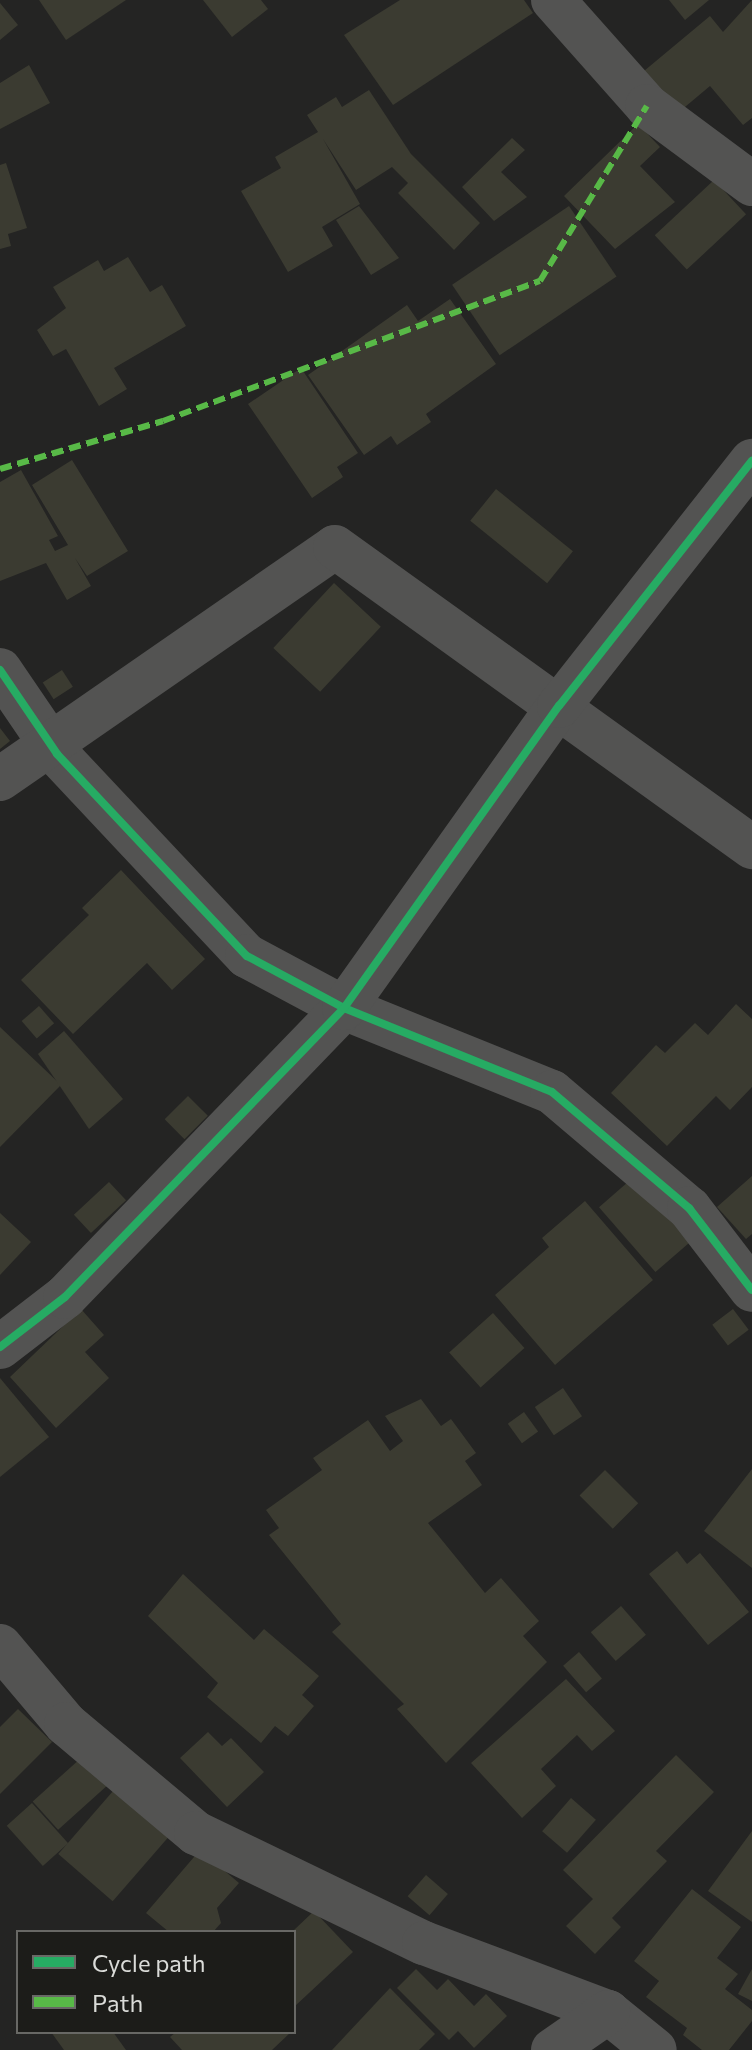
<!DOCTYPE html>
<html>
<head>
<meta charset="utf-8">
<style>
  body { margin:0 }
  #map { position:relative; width:752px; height:2050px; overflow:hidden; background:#242423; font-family:Commissioner,sans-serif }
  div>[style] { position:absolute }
  .building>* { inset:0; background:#3b3b31; transform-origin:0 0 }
  .minor>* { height:44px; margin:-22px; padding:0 22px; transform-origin:22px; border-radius:22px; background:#535352 }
  .quiet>* { height:6px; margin-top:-3px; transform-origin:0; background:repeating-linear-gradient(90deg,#58b947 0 12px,transparent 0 18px) }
  .cycleway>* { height:8px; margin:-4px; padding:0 4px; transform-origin:4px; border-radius:4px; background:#26ab63 }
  span { translate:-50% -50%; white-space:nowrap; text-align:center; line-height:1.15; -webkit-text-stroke:6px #1c1c19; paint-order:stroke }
  .legend { position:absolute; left:16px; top:1930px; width:280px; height:104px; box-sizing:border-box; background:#1c1c19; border:2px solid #686865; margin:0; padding:10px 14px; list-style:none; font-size:24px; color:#dadbd8 }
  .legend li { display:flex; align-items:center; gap:16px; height:40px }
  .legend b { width:40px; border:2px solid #686865 }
</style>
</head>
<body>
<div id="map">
  <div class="building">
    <div style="clip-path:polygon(39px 0,126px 0,66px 40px)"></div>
    <div style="clip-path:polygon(203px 0,261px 0,268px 9px,232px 37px)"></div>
    <div style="clip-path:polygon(400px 0,524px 0,533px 13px,393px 105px,344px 35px)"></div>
    <div style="clip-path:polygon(669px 0,709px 0,685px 20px)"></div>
    <div style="clip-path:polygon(752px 0,752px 118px,743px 125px,710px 86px,679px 112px,644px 71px,710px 16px,723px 32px)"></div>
    <div style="clip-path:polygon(0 3px,18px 25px,0 40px)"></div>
    <div style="clip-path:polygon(29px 65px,50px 103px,0 129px,0 83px)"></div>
    <div style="clip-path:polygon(369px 90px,411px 154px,480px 223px,454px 250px,398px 193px,408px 183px,392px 167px,356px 190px,323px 139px,360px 204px,322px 227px,333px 246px,288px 272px,241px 191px,281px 168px,275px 157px,318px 132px,307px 115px,336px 97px,342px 107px)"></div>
    <div style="clip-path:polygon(638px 124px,660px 147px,640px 166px,675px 202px,615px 249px,564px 196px)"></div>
    <div style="clip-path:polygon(512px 138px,525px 150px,501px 172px,527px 197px,494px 221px,462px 187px)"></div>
    <div style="clip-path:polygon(6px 163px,27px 228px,8px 234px,11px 246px,0 249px,0 165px)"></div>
    <div style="left:714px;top:180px;width:47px;height:81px;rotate:47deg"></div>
    <div style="clip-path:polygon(359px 206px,399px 258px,371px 275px,336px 220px)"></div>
    <div style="left:569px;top:206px;width:85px;height:141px;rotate:56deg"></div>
    <div style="clip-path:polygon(128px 257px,150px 292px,162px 285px,186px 326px,114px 368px,127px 389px,99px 406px,66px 349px,53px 356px,37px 330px,66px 308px,53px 287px,98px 260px,104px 271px)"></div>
    <div style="clip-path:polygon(450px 299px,496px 364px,426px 414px,431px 422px,397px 445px,391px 436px,364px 455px,308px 375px,407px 305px,418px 321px)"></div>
    <div style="clip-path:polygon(301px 368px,358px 453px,337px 467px,343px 477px,312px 498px,248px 404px)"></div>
    <div style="clip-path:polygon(72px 460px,128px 551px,87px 576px,75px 558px,91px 586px,67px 600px,46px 563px,0 581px,0 482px,21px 470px,58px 536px,49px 540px,55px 551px,68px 545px,32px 485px)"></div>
    <div style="left:496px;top:489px;width:99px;height:41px;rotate:39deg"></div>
    <div style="left:334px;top:583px;width:64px;height:89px;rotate:43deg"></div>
    <div style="left:62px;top:670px;width:20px;height:23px;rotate:57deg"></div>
    <div style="clip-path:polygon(0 728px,10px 741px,0 749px)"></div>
    <div style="clip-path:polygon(121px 870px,205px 959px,172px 990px,147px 963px,73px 1034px,21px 980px,89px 915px,82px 908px)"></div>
    <div style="clip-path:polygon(736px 1004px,752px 1019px,752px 1087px,730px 1110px,716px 1096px,667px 1146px,611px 1093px,656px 1045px,665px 1053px,695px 1023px,708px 1035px)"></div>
    <div style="left:39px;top:1006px;width:23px;height:23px;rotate:49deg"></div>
    <div style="clip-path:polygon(0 1027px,61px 1085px,0 1147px)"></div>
    <div style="clip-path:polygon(64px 1031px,123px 1099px,89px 1129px,38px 1054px)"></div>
    <div style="left:188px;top:1096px;width:28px;height:33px;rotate:45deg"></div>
    <div style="left:636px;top:1175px;width:86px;height:49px;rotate:49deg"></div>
    <div style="clip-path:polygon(752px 1176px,752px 1234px,746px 1239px,717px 1207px)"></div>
    <div style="left:109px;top:1182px;width:25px;height:48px;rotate:47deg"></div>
    <div style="clip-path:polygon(585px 1201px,653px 1280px,555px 1365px,495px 1295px,549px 1247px,542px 1238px)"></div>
    <div style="clip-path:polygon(0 1213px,31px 1242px,0 1275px)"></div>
    <div style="clip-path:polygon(81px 1309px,104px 1335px,85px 1352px,109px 1378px,56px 1428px,10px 1377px)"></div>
    <div style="left:733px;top:1309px;width:26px;height:26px;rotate:53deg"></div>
    <div style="left:493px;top:1313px;width:47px;height:59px;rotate:48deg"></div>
    <div style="clip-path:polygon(0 1378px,49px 1437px,0 1477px)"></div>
    <div style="left:563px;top:1388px;width:34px;height:34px;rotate:56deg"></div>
    <div style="clip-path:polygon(421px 1399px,441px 1426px,451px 1419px,476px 1453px,465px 1461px,482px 1485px,428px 1523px,485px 1593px,501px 1578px,539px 1621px,523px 1636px,547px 1662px,446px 1763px,397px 1709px,404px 1704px,332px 1632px,341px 1624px,269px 1535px,279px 1528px,266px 1510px,322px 1470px,313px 1458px,368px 1420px,390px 1451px,403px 1441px,385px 1416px)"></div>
    <div style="left:524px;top:1412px;width:24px;height:20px;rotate:54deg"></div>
    <div style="clip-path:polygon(752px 1469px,752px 1568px,704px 1531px)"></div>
    <div style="left:605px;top:1470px;width:47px;height:36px;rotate:45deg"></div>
    <div style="clip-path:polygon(677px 1551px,687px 1564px,700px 1553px,749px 1612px,708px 1645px,649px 1574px)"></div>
    <div style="clip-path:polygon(183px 1574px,254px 1640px,264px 1629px,319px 1676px,302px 1695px,314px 1706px,288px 1736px,275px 1726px,261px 1743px,207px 1697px,218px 1683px,148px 1616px)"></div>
    <div style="left:621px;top:1606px;width:38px;height:40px;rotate:49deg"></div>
    <div style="left:579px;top:1652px;width:35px;height:21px;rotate:49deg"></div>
    <div style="clip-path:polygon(566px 1679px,615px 1731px,592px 1751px,577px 1735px,541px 1769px,556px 1786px,522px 1818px,471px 1763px)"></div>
    <div style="clip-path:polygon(18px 1709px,52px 1742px,0 1794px,0 1727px)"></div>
    <div style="clip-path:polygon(208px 1732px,222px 1746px,231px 1738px,264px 1772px,227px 1807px,180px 1758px)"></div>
    <div style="clip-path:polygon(676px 1755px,714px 1792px,656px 1851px,667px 1861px,612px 1918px,621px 1927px,595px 1954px,566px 1926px,593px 1899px,563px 1870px)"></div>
    <div style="left:81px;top:1758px;width:38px;height:65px;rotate:48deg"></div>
    <div style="left:120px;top:1783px;width:72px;height:94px;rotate:41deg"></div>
    <div style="left:571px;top:1798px;width:33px;height:44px;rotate:41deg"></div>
    <div style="left:32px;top:1803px;width:54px;height:34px;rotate:48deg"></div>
    <div style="clip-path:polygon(752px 1831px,752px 1922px,708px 1891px)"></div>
    <div style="clip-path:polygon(200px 1850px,239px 1883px,217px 1908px,221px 1923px,213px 1932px,169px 1932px,146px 1913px)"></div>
    <div style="left:426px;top:1875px;width:29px;height:28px;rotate:41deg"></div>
    <div style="clip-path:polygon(692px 1889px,741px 1927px,717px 1958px,738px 1974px,725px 1989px,752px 2010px,752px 2021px,729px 2050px,702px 2050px,683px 2035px,687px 2028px,646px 1997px,659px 1981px,634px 1961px)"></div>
    <div style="clip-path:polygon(314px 1911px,353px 1952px,294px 2007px,294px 1930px)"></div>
    <div style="clip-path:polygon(416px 1969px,437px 1990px,448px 1979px,474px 2006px,486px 1994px,507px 2016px,474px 2048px,458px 2031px,449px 2040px,397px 1988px)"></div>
    <div style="clip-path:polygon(752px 1969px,752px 2001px,738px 1994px)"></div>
    <div style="clip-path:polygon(390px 1988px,435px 2034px,419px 2050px,332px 2050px)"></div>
    <div style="clip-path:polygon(51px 2032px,113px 2032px,126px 2050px,64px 2050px)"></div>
    <div style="clip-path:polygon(176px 2032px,291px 2032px,272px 2050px,182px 2050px,170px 2037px)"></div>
  </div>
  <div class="minor">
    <div style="left:553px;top:0;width:142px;rotate:48.4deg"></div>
    <div style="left:647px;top:106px;width:131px;rotate:36.6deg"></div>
    <div style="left:0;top:670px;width:102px;rotate:55.8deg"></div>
    <div style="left:57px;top:754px;width:277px;rotate:46.8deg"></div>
    <div style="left:247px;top:956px;width:110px;rotate:28.2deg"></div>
    <div style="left:344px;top:1008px;width:224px;rotate:22deg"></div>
    <div style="left:552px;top:1092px;width:180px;rotate:40.3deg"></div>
    <div style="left:689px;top:1208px;width:103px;rotate:52.5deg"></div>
    <div style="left:0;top:779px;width:407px;rotate:-34.7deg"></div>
    <div style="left:335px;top:547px;width:514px;rotate:35.73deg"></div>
    <div style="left:0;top:1347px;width:82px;rotate:-37.6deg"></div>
    <div style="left:65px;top:1297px;width:402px;rotate:-46deg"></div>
    <div style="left:344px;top:1008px;width:371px;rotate:-54.6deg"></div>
    <div style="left:559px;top:706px;width:312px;rotate:-51.8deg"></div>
    <div style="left:0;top:1646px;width:102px;rotate:49.8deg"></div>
    <div style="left:66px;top:1724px;width:170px;rotate:40deg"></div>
    <div style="left:196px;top:1833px;width:253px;rotate:25.8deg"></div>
    <div style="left:424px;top:1943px;width:197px;rotate:20.6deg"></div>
    <div style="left:608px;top:2012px;width:60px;rotate:39deg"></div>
    <div style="left:553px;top:2050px;width:67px;rotate:-34.6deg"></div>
  </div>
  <div class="quiet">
    <div style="left:0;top:469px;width:170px;rotate:-16.4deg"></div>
    <div style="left:163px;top:421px;width:402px;rotate:-20.4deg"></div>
    <div style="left:540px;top:281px;width:205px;rotate:-58.6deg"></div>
  </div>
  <div class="cycleway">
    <div style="left:0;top:670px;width:102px;rotate:55.8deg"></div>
    <div style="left:57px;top:754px;width:277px;rotate:46.8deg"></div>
    <div style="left:247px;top:956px;width:110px;rotate:28.2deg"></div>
    <div style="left:344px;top:1008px;width:224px;rotate:22deg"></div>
    <div style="left:552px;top:1092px;width:180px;rotate:40.3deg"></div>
    <div style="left:689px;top:1208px;width:103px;rotate:52.5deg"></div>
    <div style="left:0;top:1347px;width:82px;rotate:-37.6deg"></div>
    <div style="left:65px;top:1297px;width:402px;rotate:-46deg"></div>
    <div style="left:344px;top:1008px;width:371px;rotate:-54.6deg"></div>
    <div style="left:559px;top:706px;width:312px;rotate:-51.8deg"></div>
  </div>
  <ul class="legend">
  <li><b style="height:10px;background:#26ab63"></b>Cycle path</li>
  <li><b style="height:10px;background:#58b947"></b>Path</li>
  </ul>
</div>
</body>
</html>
